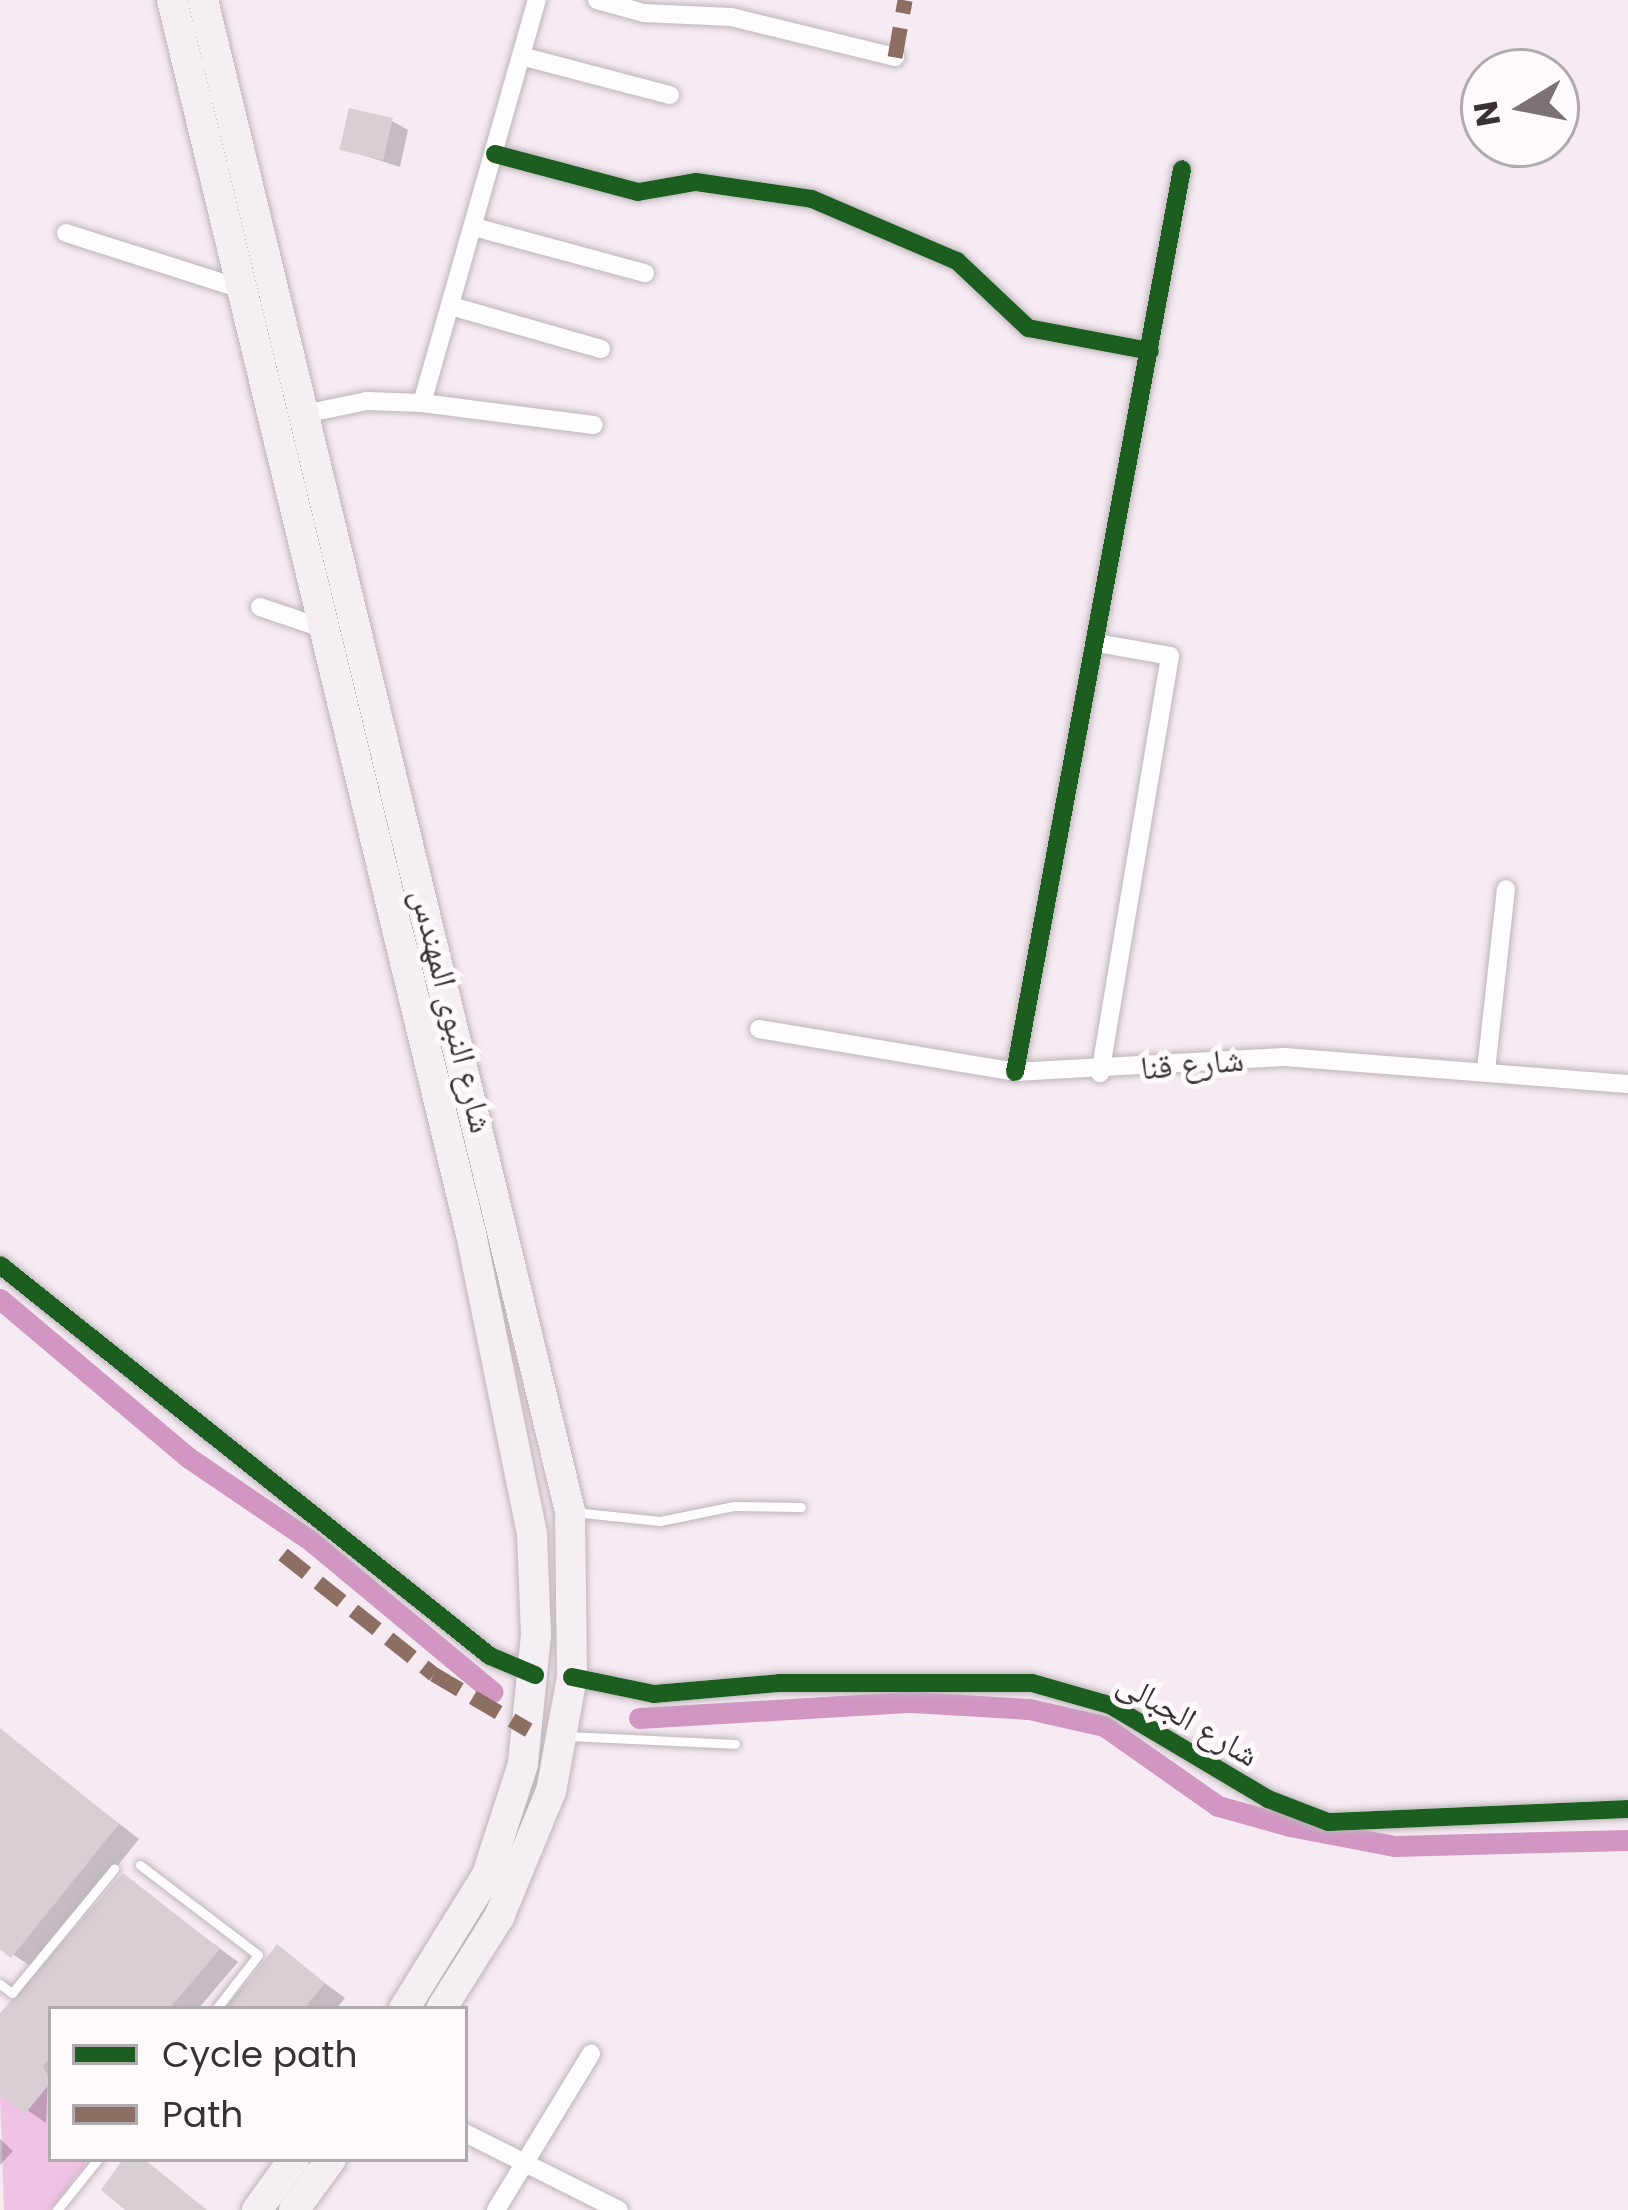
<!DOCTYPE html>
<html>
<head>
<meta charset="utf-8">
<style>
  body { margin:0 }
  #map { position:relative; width:1628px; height:2210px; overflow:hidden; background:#f6ebf3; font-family:Poppins,"Noto Naskh Arabic",sans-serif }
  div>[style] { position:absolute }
  .green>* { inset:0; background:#f0c3e4 }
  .shadow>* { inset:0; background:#0003 }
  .canal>* { height:21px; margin:-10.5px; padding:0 10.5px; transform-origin:10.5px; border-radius:10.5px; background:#d296c3 }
  .building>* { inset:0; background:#d8cfd5; transform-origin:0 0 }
  .roads { filter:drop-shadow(0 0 3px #bdb5ba) drop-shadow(0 0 3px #bdb5ba) }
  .lane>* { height:9px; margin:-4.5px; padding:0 4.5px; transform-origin:4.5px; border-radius:4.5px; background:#fefcfd }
  .street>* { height:18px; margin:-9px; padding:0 9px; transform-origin:9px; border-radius:9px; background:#fefcfd }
  .primary>* { height:30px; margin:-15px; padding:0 15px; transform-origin:15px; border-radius:15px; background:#f5eff4 }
  .quiet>* { height:15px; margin-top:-7.5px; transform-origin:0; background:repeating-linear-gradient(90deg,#8d6e63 0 30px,transparent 0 45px) }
  .cycleway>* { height:18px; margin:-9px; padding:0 9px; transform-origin:9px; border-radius:9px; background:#1b5e20 }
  span { translate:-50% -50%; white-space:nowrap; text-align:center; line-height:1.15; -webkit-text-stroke:10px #fefafc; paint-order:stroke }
  .street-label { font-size:33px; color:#393136 }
  .legend { position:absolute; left:48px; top:2006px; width:420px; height:156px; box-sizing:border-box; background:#fefafc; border:3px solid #afaaad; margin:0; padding:15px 21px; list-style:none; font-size:36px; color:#393136 }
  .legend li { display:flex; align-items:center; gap:24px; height:60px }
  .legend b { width:60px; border:3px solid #afaaad }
  .north { position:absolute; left:1460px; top:48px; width:120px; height:120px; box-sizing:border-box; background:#fefafc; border:3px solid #afaaad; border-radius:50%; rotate:260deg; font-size:33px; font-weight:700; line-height:48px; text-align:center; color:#393136 }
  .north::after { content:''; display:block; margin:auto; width:42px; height:54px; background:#7b7278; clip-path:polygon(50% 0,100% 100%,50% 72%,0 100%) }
</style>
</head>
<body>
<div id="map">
  <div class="green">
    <div style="clip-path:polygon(51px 2082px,51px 2159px,89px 2159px,51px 2210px,4px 2210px,0 2095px,25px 2113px)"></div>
  </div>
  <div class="shadow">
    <div style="clip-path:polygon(392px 121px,408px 130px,400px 167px,347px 150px)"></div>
    <div style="clip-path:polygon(0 1732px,139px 1839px,35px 1969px,0 1946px)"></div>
    <div style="clip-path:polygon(124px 1877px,238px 1962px,198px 2009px,51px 2009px,46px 2123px,0 2091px,0 2015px)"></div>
    <div style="clip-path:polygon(277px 1948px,345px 1998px,336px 2009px,224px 2009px)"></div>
    <div style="clip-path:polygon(0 2139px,13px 2151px,0 2165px)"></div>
  </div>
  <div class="canal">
    <div style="left:0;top:1299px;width:247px;rotate:40.1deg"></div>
    <div style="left:189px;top:1458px;width:148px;rotate:34.2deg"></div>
    <div style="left:311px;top:1541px;width:236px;rotate:39.7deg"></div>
    <div style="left:639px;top:1718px;width:273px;rotate:-3.4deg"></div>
    <div style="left:912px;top:1702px;width:117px;rotate:3.4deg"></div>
    <div style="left:1029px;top:1709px;width:77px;rotate:12.8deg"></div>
    <div style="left:1104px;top:1726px;width:139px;rotate:35.1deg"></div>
    <div style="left:1218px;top:1806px;width:75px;rotate:15.5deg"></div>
    <div style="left:1290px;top:1826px;width:106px;rotate:10.9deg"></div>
    <div style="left:1394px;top:1846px;width:234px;rotate:-1.5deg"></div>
  </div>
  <div class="building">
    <div style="left:349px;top:108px;width:45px;height:43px;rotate:13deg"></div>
    <div style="clip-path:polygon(0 1728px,119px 1824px,11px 1958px,0 1949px)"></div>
    <div style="clip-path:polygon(123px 1873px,220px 1949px,169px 2009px,51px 2009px,51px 2057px,43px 2066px,51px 2082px,25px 2114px,0 2095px,0 2013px)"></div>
    <div style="clip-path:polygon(277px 1944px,325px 1983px,304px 2009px,227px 2009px)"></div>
    <div style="clip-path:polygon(123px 2159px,144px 2159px,207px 2210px,125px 2210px,101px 2190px)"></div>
  </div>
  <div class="roads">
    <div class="lane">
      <div style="left:574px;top:1512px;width:86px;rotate:6deg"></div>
      <div style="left:660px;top:1521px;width:76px;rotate:-11.5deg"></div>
      <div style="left:734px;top:1506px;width:67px;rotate:0.9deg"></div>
      <div style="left:567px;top:1736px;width:168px;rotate:2.7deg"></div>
      <div style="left:140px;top:1865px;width:148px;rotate:37.3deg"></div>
      <div style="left:258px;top:1955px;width:68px;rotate:127.9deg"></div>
      <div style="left:0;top:1984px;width:15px;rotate:37deg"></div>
      <div style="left:12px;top:1993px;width:161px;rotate:-50.6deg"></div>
      <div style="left:57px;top:2210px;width:65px;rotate:-51.2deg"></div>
    </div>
    <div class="street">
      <div style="left:597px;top:0;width:49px;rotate:15.5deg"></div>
      <div style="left:644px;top:13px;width:87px;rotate:2.6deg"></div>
      <div style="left:731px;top:17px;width:169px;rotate:13.7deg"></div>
      <div style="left:521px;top:56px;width:154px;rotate:14.7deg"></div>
      <div style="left:495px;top:154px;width:148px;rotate:14.9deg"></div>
      <div style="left:638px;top:192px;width:59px;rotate:-9.8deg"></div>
      <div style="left:696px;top:182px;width:117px;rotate:8.3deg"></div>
      <div style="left:812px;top:199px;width:158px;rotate:23.2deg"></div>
      <div style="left:957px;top:261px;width:98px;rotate:43.3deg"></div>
      <div style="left:1028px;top:328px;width:124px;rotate:10.7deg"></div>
      <div style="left:474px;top:227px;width:177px;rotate:15.1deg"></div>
      <div style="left:66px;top:233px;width:184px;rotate:17.7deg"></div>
      <div style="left:451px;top:306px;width:156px;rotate:16deg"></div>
      <div style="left:422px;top:403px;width:173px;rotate:7.3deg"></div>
      <div style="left:304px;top:414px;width:64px;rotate:-11.7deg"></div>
      <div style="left:367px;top:401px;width:55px;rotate:2.1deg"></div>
      <div style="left:422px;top:403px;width:419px;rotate:-74.1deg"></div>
      <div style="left:260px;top:607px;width:69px;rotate:18.7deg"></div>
      <div style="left:1097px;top:643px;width:74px;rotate:10.1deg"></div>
      <div style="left:1170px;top:656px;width:423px;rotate:99.5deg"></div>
      <div style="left:759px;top:1029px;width:260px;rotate:9.5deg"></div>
      <div style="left:1015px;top:1072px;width:269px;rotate:-3.2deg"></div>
      <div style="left:1284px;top:1057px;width:345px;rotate:4.5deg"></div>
      <div style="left:1486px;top:1070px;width:182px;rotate:-83.7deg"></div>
      <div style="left:1015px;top:1072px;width:918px;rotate:-79.52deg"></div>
      <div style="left:0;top:1265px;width:627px;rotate:38.59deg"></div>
      <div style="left:490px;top:1656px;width:49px;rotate:22.9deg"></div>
      <div style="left:572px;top:1677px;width:84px;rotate:11.7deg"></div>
      <div style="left:654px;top:1694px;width:125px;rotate:-5deg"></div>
      <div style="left:779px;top:1683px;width:253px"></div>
      <div style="left:1032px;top:1683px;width:81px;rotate:15.8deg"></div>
      <div style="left:1110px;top:1705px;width:184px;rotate:30.7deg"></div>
      <div style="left:1268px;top:1799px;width:64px;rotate:21deg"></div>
      <div style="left:1328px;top:1822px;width:300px;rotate:-2.5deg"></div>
      <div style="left:465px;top:2133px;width:172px;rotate:26.6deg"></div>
      <div style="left:496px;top:2210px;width:183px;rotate:-58.7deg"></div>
    </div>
    <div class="primary">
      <div style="left:172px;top:0;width:1270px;rotate:76.38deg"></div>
      <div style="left:471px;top:1234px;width:307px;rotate:78.5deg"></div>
      <div style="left:532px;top:1535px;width:100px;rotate:87.7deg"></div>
      <div style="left:536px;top:1635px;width:130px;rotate:95.8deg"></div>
      <div style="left:523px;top:1764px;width:117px;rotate:108deg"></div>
      <div style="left:487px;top:1875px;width:158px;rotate:121.8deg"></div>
      <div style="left:203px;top:0;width:1555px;rotate:76.35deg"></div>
      <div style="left:570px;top:1511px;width:166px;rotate:89.3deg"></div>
      <div style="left:572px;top:1677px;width:116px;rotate:100.4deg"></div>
      <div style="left:551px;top:1791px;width:136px;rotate:112.4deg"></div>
      <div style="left:499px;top:1917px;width:109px;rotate:122.2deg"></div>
      <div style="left:257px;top:2210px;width:63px;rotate:-54deg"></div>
      <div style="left:294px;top:2210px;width:63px;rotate:-54deg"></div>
    </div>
  </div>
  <div class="quiet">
    <div style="left:895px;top:57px;width:58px;rotate:-80deg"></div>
    <div style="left:283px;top:1554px;width:193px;rotate:38.5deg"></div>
    <div style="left:434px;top:1674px;width:110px;rotate:30.5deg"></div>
  </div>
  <div class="cycleway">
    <div style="left:495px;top:154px;width:148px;rotate:14.9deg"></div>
    <div style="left:638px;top:192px;width:59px;rotate:-9.8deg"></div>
    <div style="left:696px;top:182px;width:117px;rotate:8.3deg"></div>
    <div style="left:812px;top:199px;width:158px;rotate:23.2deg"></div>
    <div style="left:957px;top:261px;width:98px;rotate:43.3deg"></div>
    <div style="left:1028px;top:328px;width:124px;rotate:10.7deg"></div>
    <div style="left:1015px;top:1072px;width:918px;rotate:-79.52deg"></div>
    <div style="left:0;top:1265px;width:627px;rotate:38.59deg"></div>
    <div style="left:490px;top:1656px;width:49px;rotate:22.9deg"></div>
    <div style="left:572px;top:1677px;width:84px;rotate:11.7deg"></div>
    <div style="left:654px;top:1694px;width:125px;rotate:-5deg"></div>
    <div style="left:779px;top:1683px;width:253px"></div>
    <div style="left:1032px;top:1683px;width:81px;rotate:15.8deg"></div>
    <div style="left:1110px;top:1705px;width:184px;rotate:30.7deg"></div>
    <div style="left:1268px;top:1799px;width:64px;rotate:21deg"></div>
    <div style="left:1328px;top:1822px;width:300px;rotate:-2.5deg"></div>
  </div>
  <div class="street-label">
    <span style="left:452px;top:1011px;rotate:76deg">شارع النبوى المهندس</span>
    <span style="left:1192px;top:1064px;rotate:-5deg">شارع قنا</span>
    <span style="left:1188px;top:1719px;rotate:30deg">شارع الجبالى</span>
  </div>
  <ul class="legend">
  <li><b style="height:15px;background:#1b5e20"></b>Cycle path</li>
  <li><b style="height:15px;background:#8d6e63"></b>Path</li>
  </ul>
  <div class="north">N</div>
</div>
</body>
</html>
